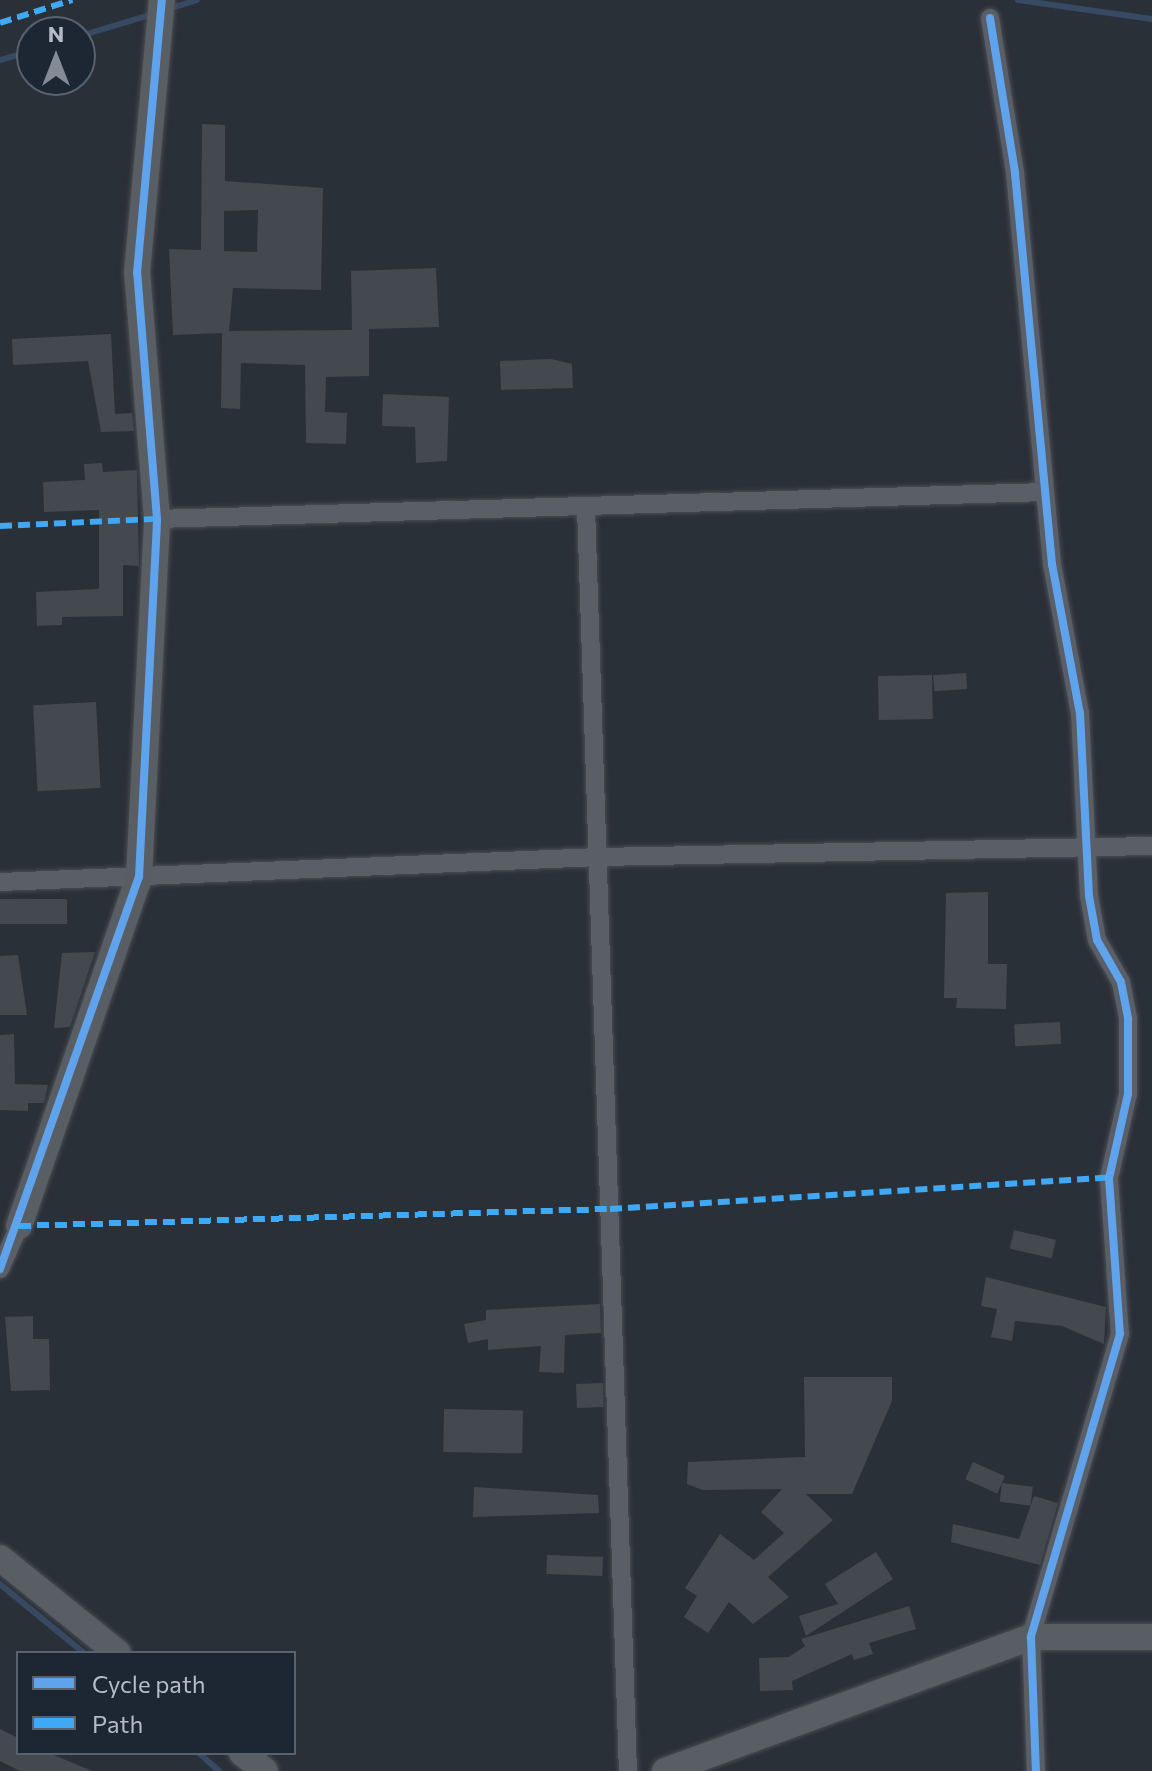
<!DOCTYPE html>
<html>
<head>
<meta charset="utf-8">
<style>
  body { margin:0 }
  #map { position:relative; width:1152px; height:1771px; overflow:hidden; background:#2a3038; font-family:Commissioner,sans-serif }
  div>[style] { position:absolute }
  .stream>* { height:6px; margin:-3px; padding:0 3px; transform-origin:3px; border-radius:3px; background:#384963 }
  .building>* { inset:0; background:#444950; transform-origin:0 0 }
  .roads { filter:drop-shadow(0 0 2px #484c53) drop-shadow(0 0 2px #484c53) }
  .street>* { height:18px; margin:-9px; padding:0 9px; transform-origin:9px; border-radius:9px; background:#5a5e66 }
  .secondary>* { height:26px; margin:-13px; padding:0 13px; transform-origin:13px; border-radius:13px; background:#595d64 }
  .quiet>* { height:6px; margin-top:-3px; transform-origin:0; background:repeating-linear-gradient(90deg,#3fa9f5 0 12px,transparent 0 18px) }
  .cycleway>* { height:8px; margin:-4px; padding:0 4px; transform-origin:4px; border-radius:4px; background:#60a3ed }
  span { translate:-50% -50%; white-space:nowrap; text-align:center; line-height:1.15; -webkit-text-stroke:8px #1d2633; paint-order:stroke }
  .legend { position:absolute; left:16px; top:1651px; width:280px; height:104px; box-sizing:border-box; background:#1d2633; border:2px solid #59626f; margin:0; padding:10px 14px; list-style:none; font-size:24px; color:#b4bcc9 }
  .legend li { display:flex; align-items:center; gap:16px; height:40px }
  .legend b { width:40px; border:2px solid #59626f }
  .north { position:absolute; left:16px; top:16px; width:80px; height:80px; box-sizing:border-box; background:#1d2633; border:2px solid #59626f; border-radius:50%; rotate:0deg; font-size:22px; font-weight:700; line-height:32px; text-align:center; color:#b4bcc9 }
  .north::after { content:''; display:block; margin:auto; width:28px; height:36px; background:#848b96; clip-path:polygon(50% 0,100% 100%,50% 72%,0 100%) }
</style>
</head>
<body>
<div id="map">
  <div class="stream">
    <div style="left:1018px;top:0;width:135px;rotate:8.1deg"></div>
    <div style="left:168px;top:9px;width:30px;rotate:-17deg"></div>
    <div style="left:80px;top:36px;width:76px;rotate:-16.8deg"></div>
    <div style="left:0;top:60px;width:33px;rotate:-16deg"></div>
    <div style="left:0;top:1584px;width:109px;rotate:39.4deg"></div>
    <div style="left:199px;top:1753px;width:27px;rotate:42deg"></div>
  </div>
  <div class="building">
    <div style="clip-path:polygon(evenodd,202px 124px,225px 125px,225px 181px,323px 188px,321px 290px,233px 288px,229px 331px,352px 330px,351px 271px,436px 268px,439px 327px,369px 329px,369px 376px,326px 377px,325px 412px,347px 413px,346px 444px,306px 443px,305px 365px,241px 363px,240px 409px,221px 408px,222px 333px,173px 335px,169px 249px,201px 250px,202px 124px,258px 210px,257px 252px,224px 251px,224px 211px,258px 210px)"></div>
    <div style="clip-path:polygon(111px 334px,115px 414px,132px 413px,134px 431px,101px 432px,88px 361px,13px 365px,12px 339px)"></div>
    <div style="clip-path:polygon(551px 359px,572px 364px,573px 388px,501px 390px,500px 361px)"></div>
    <div style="clip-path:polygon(383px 394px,449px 397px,447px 461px,416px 463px,415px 427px,382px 426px)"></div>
    <div style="clip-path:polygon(102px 463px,103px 472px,137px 470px,139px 566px,123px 565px,123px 616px,62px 617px,62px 625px,37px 626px,36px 592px,99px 589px,99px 510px,44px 512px,43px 482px,85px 480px,84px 464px)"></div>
    <div style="left:966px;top:673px;width:16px;height:33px;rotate:86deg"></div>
    <div style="left:932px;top:675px;width:44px;height:54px;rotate:89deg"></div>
    <div style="left:96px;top:702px;width:86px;height:63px;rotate:87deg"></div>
    <div style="clip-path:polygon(988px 892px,988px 964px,1007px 964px,1006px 1009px,956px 1008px,957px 998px,944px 998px,946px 893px)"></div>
    <div style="left:0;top:899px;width:67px;height:25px"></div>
    <div style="clip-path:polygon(95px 952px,70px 1027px,54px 1028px,62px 953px)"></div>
    <div style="clip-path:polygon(18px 955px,27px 1015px,0 1015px,0 956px)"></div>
    <div style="left:1060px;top:1022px;width:22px;height:46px;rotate:87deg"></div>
    <div style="clip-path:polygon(14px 1034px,15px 1084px,48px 1085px,44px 1103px,28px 1103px,28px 1111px,0 1110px,0 1035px)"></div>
    <div style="left:1014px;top:1230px;width:43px;height:19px;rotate:13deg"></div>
    <div style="clip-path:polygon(986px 1277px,1106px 1307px,1104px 1344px,1062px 1326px,1015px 1321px,1012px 1341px,991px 1337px,997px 1309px,981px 1306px)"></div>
    <div style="clip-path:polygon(600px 1304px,601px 1333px,565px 1335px,564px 1373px,539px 1372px,541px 1346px,488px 1350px,488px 1339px,468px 1343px,464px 1324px,486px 1320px,486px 1310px)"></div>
    <div style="clip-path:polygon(33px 1316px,33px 1339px,49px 1339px,50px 1390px,11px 1391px,5px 1317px)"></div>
    <div style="clip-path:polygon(804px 1377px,892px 1377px,892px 1401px,852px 1494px,806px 1494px,833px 1520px,768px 1577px,789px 1597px,753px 1624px,729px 1602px,708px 1633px,684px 1617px,697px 1596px,685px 1588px,720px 1534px,754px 1560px,784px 1533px,761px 1512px,782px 1489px,703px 1490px,687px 1484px,688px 1462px,805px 1457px)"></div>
    <div style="left:603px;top:1383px;width:24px;height:27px;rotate:88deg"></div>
    <div style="left:444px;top:1409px;width:79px;height:43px;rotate:1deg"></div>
    <div style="left:973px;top:1462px;width:35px;height:19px;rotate:24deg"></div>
    <div style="left:1002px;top:1483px;width:31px;height:19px;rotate:7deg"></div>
    <div style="clip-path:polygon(474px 1487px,598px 1495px,599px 1513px,473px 1517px)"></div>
    <div style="clip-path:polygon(1034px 1496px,1058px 1503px,1040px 1565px,951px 1542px,953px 1524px,1019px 1539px)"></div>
    <div style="clip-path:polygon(876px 1552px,893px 1579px,806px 1636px,799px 1616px,838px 1604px,825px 1584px)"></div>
    <div style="left:547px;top:1555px;width:56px;height:19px;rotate:2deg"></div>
    <div style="clip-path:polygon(909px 1606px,916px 1629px,869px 1643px,873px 1654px,854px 1660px,852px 1654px,792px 1681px,793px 1690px,760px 1691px,759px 1658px,789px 1657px,805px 1646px,801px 1639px)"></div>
    <div style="clip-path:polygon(0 1729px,18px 1738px,18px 1753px,49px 1753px,92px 1771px,20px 1771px,0 1761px)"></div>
  </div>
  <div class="roads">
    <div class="street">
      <div style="left:990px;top:18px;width:157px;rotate:80.8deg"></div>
      <div style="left:1015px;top:173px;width:393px;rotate:84.6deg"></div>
      <div style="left:1052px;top:564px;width:152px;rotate:79.4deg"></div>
      <div style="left:1080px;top:713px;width:183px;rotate:87.2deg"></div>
      <div style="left:1089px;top:896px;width:45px;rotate:79.7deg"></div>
      <div style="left:1097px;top:940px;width:48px;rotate:60.3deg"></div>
      <div style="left:1121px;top:982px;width:38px;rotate:79deg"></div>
      <div style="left:1128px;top:1019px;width:75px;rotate:90deg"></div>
      <div style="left:1128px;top:1094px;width:86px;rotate:102.7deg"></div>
      <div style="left:1109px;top:1178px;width:156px;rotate:86deg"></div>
      <div style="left:1120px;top:1334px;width:316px;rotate:106.4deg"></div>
      <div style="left:1031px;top:1637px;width:134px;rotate:87.9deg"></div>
      <div style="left:586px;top:507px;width:1265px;rotate:88.1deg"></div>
      <div style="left:157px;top:519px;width:888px;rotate:-1.74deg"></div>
      <div style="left:0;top:882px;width:600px;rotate:-2.39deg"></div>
      <div style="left:599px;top:857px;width:553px;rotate:-1.14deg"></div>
      <div style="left:0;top:1269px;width:47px;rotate:-66.2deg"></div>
    </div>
    <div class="secondary">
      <div style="left:19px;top:1226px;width:369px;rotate:-71deg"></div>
      <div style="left:139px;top:877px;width:358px;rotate:-87.1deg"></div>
      <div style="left:157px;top:519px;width:247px;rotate:-94.6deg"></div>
      <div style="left:137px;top:273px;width:274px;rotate:-84.8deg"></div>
      <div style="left:0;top:1558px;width:151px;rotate:38.8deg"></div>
      <div style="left:242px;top:1753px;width:29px;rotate:38deg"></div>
      <div style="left:665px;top:1771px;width:390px;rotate:-20.1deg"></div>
      <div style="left:1031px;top:1637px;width:121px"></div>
    </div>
  </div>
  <div class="quiet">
    <div style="left:0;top:23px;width:76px;rotate:-17.7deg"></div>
    <div style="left:0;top:526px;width:157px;rotate:-2.6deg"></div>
    <div style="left:19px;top:1226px;width:591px;rotate:-1.65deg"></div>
    <div style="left:610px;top:1209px;width:500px;rotate:-3.6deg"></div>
  </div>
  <div class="cycleway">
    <div style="left:990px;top:18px;width:157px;rotate:80.8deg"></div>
    <div style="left:1015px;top:173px;width:393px;rotate:84.6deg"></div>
    <div style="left:1052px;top:564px;width:152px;rotate:79.4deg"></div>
    <div style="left:1080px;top:713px;width:183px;rotate:87.2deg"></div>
    <div style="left:1089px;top:896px;width:45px;rotate:79.7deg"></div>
    <div style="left:1097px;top:940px;width:48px;rotate:60.3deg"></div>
    <div style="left:1121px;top:982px;width:38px;rotate:79deg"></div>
    <div style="left:1128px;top:1019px;width:75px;rotate:90deg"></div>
    <div style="left:1128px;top:1094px;width:86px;rotate:102.7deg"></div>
    <div style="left:1109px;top:1178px;width:156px;rotate:86deg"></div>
    <div style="left:1120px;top:1334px;width:316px;rotate:106.4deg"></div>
    <div style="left:1031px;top:1637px;width:134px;rotate:87.9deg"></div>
    <div style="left:0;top:1269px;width:416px;rotate:-70.5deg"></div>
    <div style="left:139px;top:877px;width:358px;rotate:-87.1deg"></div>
    <div style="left:157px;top:519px;width:247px;rotate:-94.6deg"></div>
    <div style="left:137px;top:273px;width:274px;rotate:-84.8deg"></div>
  </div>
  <ul class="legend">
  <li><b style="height:10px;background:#60a3ed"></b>Cycle path</li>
  <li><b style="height:10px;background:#3fa9f5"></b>Path</li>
  </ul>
  <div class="north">N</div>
</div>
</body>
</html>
